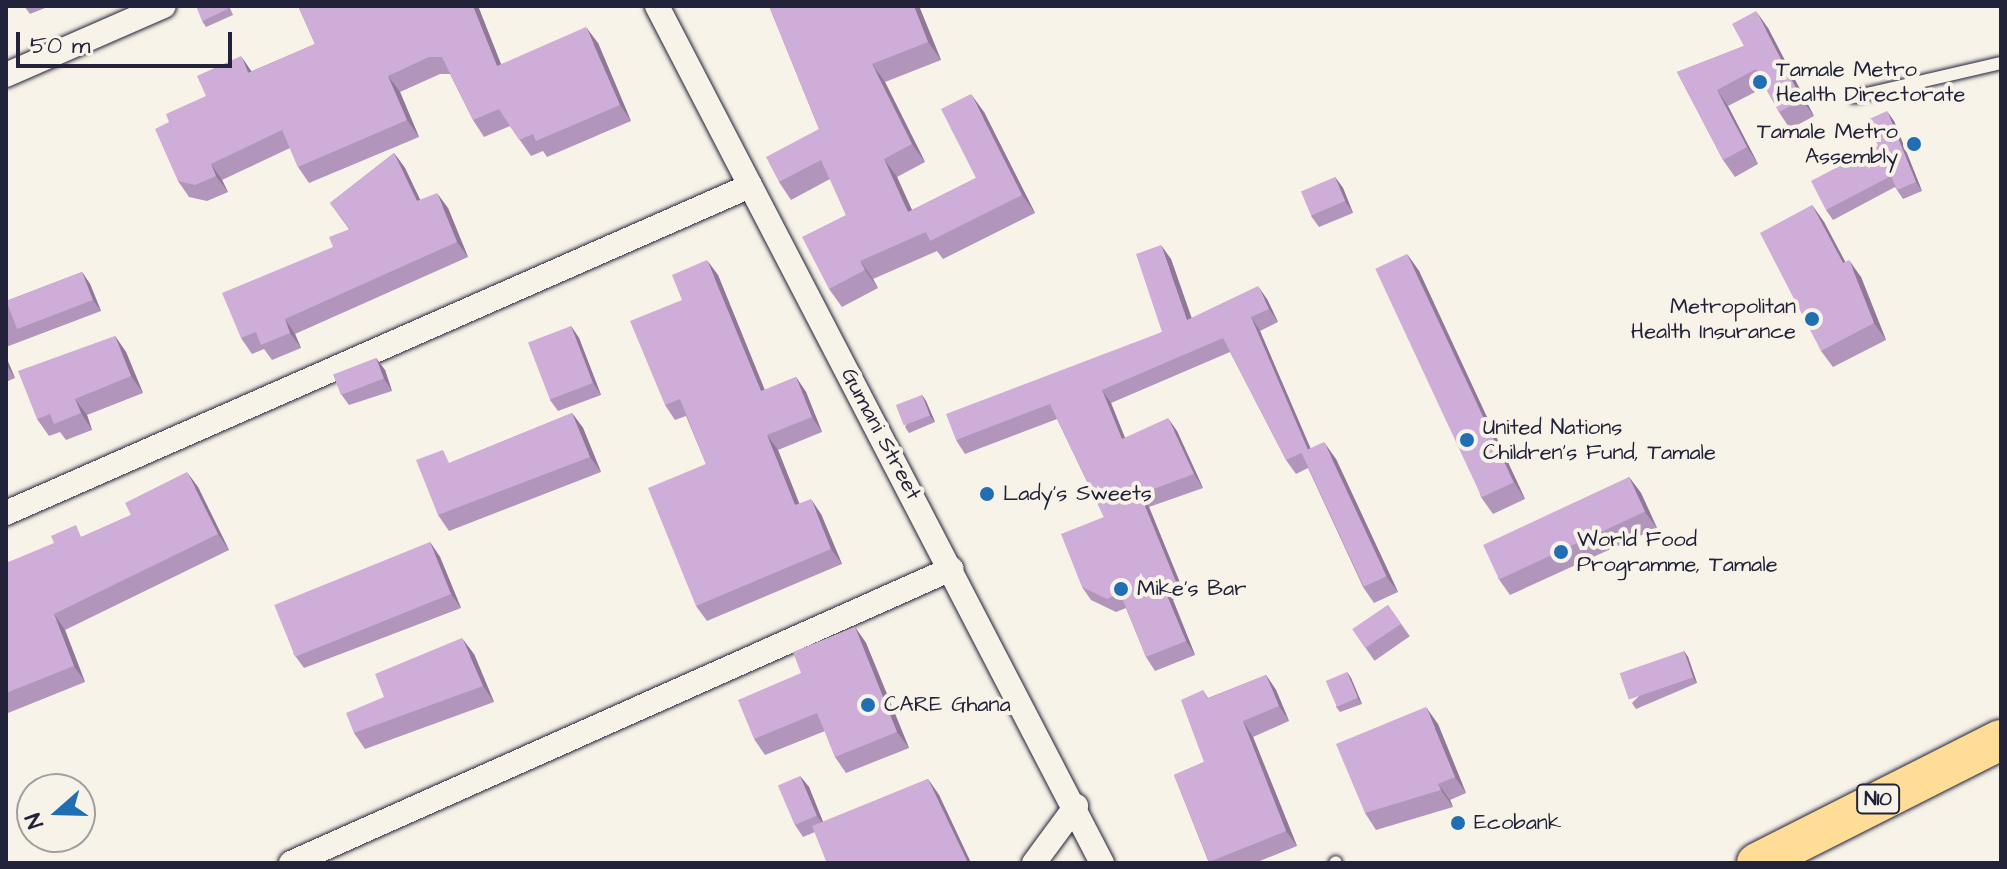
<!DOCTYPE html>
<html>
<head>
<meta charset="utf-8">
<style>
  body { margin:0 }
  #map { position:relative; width:2007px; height:869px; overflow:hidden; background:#f7f3e8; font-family:"Architects Daughter",sans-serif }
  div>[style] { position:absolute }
  .roads { filter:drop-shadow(0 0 2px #22223b) drop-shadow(0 0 2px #22223b) }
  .service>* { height:12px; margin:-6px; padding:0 6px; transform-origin:6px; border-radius:6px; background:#f7f3e8 }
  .minor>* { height:24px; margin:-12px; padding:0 12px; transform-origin:12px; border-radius:12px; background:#f7f3e8 }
  .trunk>* { height:40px; margin:-20px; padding:0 20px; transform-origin:20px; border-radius:20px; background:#ffdd96 }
  .wall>* { inset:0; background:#b195ba; transform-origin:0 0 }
  .shaded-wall>* { inset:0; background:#907997 }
  .building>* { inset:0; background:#ceadd8; transform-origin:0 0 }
  .dots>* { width:22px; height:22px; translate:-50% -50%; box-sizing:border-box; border:4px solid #f7f3e8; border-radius:50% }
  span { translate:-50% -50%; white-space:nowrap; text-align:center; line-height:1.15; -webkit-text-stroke:8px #f7f3e8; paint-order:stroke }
  .shield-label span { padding:2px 6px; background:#f7f3e8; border:2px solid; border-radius:6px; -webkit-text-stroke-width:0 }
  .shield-label { font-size:20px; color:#22223b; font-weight:700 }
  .poi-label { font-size:22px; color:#22223b }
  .left { translate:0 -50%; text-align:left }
  .right { translate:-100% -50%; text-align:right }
  .street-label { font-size:22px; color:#22223b }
  .frame { position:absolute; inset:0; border:8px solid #22223b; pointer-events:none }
  .north { position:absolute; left:16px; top:773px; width:80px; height:80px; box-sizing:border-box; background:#f7f3e8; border:2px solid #a29fa3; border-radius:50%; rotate:250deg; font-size:22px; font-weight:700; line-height:32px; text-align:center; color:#22223b }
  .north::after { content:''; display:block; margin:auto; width:28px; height:36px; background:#1f6fb2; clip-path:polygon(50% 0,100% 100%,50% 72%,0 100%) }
  .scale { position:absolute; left:16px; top:32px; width:216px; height:36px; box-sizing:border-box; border:4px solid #22223b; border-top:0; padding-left:10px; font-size:24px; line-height:28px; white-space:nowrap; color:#22223b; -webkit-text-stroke:6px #f7f3e8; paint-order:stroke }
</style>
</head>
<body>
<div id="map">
  <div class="roads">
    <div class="service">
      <div style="left:1854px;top:97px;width:151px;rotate:-13deg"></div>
      <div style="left:1335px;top:863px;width:1px;rotate:-45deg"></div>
    </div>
    <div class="minor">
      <div style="left:657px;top:6px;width:966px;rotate:62.56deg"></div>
      <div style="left:6px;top:75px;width:172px;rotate:-23.6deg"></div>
      <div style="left:6px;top:513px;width:813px;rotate:-23.73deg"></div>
      <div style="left:291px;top:863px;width:723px;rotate:-24.01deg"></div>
      <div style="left:1034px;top:863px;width:71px;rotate:-53.6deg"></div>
    </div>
    <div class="trunk">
      <div style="left:1757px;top:863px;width:273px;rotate:-26.8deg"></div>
    </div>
  </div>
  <div class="wall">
    <div style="clip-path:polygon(24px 6px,50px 6px,30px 14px)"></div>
    <div style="clip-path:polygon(229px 6px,233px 15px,206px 27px,202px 21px)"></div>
    <div style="clip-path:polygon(298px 6px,478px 6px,501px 64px,598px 43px,631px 121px,547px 157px,543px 151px,531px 156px,510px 126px,484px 137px,473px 120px,450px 74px,440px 74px,400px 92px,419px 137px,309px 183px,298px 167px,290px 148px,222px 180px,228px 192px,207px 201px,189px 197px,178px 181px,169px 122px,252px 71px,315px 44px)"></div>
    <div style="clip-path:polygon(769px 6px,919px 6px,941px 60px,885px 82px,925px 162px,897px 177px,912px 210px,976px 178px,984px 112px,1035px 213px,943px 259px,937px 251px,873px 279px,878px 288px,842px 307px,829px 289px,846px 215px,830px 179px,791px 200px,779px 182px,819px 129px)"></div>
    <div style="clip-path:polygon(1768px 28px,1814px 116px,1790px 129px,1779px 112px,1765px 87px,1728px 106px,1758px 164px,1735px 177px,1723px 160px,1677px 72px,1744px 46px)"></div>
    <div style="clip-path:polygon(1894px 121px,1922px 191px,1903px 199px,1895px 187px,1833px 220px,1826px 210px,1878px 146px)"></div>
    <div style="clip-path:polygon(394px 153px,405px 168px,420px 200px,448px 208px,468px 257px,295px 334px,301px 348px,272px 360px,264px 349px,252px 354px,241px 338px,333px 247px,349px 229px,330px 203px)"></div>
    <div style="clip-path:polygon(1335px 177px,1343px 188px,1353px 213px,1319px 227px,1311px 216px)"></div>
    <div style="clip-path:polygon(1812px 205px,1824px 222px,1845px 262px,1861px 277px,1886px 340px,1833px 367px,1821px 351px)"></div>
    <div style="clip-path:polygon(1407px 254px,1419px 271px,1525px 499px,1493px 514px,1481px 497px)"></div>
    <div style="clip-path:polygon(1171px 259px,1191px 318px,1267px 299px,1278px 322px,1260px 331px,1311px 449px,1336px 459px,1398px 592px,1374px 603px,1363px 587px,1308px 468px,1296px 474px,1286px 460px,1230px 352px,1111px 403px,1125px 438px,1177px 431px,1203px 488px,1149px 507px,1185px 595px,1173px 600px,1195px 655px,1155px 671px,1146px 657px,1126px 608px,1116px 612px,1091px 600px,1082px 587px,1104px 517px,1057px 419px,965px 454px,956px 440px,1162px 332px)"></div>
    <div style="clip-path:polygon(82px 272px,90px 284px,101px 311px,6px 347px,6px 301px)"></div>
    <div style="clip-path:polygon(718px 275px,765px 390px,796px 377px,806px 392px,822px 432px,778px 450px,799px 504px,821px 514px,842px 564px,707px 621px,696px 606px,706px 464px,686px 416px,675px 420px,665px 405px,682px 300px)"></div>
    <div style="clip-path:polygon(571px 326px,579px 338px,601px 395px,558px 411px,550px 400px)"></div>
    <div style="clip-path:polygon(115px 336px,126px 352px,143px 393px,87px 415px,92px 430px,66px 440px,60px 432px,49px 436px,37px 419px)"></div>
    <div style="clip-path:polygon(6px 357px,15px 378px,6px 382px)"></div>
    <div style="clip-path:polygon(376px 358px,385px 370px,392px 391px,349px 405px,341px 394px)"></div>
    <div style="clip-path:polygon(922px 395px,926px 401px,935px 422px,909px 433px,905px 427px)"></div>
    <div style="clip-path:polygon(572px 413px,583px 428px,601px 472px,449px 531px,438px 515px,452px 462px)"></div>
    <div style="clip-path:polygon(1629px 477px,1641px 493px,1657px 528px,1510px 595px,1498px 578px)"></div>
    <div style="clip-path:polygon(198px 487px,229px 550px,65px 630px,85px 682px,8px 713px,6px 709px,6px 563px,84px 536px,131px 515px)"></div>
    <div style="clip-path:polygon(430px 542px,440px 557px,461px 608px,304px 668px,293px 653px)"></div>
    <div style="left:1388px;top:605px;width:38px;height:43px;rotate:55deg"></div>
    <div style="clip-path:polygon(855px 627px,866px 643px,909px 748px,846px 773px,835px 757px,825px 731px,765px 755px,754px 739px,801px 673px)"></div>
    <div style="clip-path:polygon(1684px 651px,1688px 657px,1697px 683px,1636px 709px,1632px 703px)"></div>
    <div style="clip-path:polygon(474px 654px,494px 702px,365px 749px,354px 733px,384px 697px)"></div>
    <div style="clip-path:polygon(1347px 672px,1351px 678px,1362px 704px,1340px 712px,1336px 707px)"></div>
    <div style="clip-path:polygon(1266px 675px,1276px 690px,1289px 721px,1253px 737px,1297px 846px,1255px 863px,1209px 863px,1174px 775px,1204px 762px,1203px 690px,1208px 698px)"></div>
    <div style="clip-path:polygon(1438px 724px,1466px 793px,1450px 800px,1453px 807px,1376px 830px,1365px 813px)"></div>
    <div style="clip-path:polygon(800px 776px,809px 787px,823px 822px,928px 779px,939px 795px,971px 863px,827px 863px,815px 832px,803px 837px,795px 825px)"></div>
  </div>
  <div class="shaded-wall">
    <div style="clip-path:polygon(473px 6px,478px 6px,508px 82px,497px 66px)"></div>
    <div style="clip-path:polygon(914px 6px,919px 6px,941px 60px,928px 42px)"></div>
    <div style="clip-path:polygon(1756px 11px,1768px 28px,1814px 116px,1802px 100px)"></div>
    <div style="clip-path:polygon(586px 27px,598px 43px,631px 121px,620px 105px)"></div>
    <div style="clip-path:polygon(241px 56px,252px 72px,248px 73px)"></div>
    <div style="clip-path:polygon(872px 64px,885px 82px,925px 162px,912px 144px)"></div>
    <div style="clip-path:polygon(388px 76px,400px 92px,419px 137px,407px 120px)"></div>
    <div style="clip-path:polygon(1717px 90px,1728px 106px,1758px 164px,1747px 147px)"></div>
    <div style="clip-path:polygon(971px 94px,984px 112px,1035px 213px,1022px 195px)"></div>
    <div style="clip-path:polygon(1887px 111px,1894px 121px,1922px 191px,1916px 182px)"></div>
    <div style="clip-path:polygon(394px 153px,405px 168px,428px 216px,417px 201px)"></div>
    <div style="clip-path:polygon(884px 159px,897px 177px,921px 230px,908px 212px)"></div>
    <div style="clip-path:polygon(211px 164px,222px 180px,228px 192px,216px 176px)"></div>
    <div style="clip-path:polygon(1335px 177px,1343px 188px,1353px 213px,1345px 201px)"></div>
    <div style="clip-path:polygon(437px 193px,448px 208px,468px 257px,457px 242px)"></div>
    <div style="clip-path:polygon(1812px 205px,1824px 222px,1855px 280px,1843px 263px)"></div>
    <div style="clip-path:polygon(1161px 245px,1171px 259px,1197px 333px,1187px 320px)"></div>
    <div style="clip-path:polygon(1407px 254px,1419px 271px,1525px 499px,1514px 482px)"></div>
    <div style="clip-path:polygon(707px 260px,718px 275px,771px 406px,761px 391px)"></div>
    <div style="clip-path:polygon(1849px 260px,1861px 277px,1886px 340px,1874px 323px)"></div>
    <div style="clip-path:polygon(860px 261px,873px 279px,878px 288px,865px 270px)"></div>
    <div style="clip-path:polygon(82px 272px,90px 284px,101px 311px,93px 300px)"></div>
    <div style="clip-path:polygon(1258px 286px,1267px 299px,1278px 322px,1269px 309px)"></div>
    <div style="clip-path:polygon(1251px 317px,1260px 331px,1317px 464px,1308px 450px)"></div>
    <div style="clip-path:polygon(285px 319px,295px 334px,301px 348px,290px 333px)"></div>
    <div style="clip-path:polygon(571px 326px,579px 338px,601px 395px,593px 383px)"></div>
    <div style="clip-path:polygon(115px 336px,126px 352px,143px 393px,131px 376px)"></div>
    <div style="clip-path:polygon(6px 357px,15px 378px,6px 364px)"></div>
    <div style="clip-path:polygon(376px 358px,385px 370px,392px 391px,384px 379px)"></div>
    <div style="clip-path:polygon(796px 377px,806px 392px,822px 432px,812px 417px)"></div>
    <div style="clip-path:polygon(1102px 390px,1111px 403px,1131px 453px,1122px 439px)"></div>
    <div style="clip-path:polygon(922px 395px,926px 401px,935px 422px,930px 416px)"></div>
    <div style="clip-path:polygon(75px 399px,87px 415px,92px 430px,81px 413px)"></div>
    <div style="clip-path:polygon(572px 413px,583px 428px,601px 472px,590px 457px)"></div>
    <div style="clip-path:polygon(1168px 418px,1177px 431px,1203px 488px,1194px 474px)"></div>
    <div style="clip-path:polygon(767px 435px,778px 450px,806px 520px,795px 505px)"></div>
    <div style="clip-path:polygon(1324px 442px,1336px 459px,1398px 592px,1386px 576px)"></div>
    <div style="clip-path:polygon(187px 472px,198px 487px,229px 550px,218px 534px)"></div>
    <div style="clip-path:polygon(1629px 477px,1641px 493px,1657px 528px,1645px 512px)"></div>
    <div style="clip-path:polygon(1140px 494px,1149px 507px,1185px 595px,1176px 582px)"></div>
    <div style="clip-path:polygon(811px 499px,821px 514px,842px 564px,831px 549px)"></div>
    <div style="clip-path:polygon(430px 542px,440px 557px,461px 608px,451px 594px)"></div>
    <div style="clip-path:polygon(1163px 586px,1173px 600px,1195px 655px,1186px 641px)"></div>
    <div style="clip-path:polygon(54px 614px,65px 630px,85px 682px,74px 666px)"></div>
    <div style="clip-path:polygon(855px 627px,866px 643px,909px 748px,897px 732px)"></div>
    <div style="clip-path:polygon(462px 638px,474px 654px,494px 702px,483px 686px)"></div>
    <div style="clip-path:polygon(1684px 651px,1688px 657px,1697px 683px,1693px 677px)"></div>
    <div style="clip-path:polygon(1347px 672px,1351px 678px,1362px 704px,1358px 698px)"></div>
    <div style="clip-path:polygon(1266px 675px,1276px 690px,1289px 721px,1279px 706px)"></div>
    <div style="clip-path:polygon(1426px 707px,1438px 724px,1466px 793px,1455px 777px)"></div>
    <div style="clip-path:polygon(1243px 721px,1253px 737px,1297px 846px,1286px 831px)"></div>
    <div style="clip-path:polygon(800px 776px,809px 787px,825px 827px,817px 816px)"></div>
    <div style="clip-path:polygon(928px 779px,939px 795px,971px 863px,968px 863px)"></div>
    <div style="clip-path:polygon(1438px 784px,1450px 800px,1453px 807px,1441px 790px)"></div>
  </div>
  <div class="building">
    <div style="clip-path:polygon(196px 6px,227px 6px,228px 9px,202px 21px)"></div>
    <div style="clip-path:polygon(298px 6px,473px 6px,497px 66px,586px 27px,620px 105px,536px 141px,533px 134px,519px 140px,499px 109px,473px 120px,442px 57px,429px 57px,388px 76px,407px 120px,298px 167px,282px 130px,211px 164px,216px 176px,195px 185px,178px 181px,155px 129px,169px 122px,166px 114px,206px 96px,197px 76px,241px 56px,248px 73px,315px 44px)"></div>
    <div style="clip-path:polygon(769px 6px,914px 6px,928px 42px,872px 64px,912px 144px,884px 159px,908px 212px,976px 178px,941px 109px,971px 94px,1022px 195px,930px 241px,926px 232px,860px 261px,865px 270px,829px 289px,802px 237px,846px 215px,821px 160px,779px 182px,766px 157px,819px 129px)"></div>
    <div style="clip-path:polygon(1756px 11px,1802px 100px,1779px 112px,1756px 69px,1717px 90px,1747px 147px,1723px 160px,1677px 72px,1744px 46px,1732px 24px)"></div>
    <div style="clip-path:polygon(1887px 111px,1916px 182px,1897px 190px,1891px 176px,1826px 210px,1811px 181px,1878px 146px,1867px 120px)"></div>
    <div style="clip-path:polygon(394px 153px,417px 201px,437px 193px,457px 242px,285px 319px,290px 333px,261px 345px,256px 332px,241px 338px,222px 293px,333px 247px,329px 237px,350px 229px,330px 203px)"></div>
    <div style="left:1335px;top:177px;width:26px;height:37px;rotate:67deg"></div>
    <div style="clip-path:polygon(1812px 205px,1843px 263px,1849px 260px,1874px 323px,1821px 351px,1760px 233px)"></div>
    <div style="clip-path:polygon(1161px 245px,1187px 320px,1258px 286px,1269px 309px,1251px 317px,1308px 450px,1286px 460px,1223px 338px,1102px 390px,1122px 439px,1168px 418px,1194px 474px,1140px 494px,1176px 582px,1163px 586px,1186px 641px,1146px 657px,1120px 593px,1107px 599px,1082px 587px,1061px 534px,1104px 517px,1050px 404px,956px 440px,946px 414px,1162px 332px,1136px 254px)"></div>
    <div style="left:1407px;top:254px;width:252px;height:35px;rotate:65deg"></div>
    <div style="clip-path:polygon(707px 260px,761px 391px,796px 377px,812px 417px,767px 435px,795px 505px,811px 499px,831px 549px,696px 606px,648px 488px,706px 464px,680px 399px,665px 405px,630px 321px,682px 300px,672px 275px)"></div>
    <div style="left:82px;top:272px;width:30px;height:81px;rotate:69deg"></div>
    <div style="left:571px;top:326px;width:61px;height:46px;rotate:69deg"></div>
    <div style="clip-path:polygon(115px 336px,131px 376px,75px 399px,81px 413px,54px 424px,50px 414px,37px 419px,18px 371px)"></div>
    <div style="left:376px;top:358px;width:22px;height:46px;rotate:69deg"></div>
    <div style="left:922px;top:395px;width:22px;height:28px;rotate:69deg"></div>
    <div style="clip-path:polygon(572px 413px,590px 457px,438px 515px,416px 460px,443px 450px,449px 463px)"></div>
    <div style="left:1324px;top:442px;width:148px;height:25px;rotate:65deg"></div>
    <div style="clip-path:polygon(187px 472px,218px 534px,54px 614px,74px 666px,6px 693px,6px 563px,54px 543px,51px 536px,76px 525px,81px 537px,131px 515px,125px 503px)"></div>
    <div style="left:1629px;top:477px;width:38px;height:161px;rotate:65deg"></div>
    <div style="left:430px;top:542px;width:56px;height:168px;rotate:68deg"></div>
    <div style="left:1388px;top:605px;width:23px;height:43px;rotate:56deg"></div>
    <div style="clip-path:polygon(855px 627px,897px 732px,835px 757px,817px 713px,754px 739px,738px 700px,801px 673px,793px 652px)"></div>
    <div style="clip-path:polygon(462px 638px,483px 686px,354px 733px,346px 713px,384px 697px,375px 674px)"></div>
    <div style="left:1684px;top:651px;width:28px;height:68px;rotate:71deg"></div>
    <div style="left:1347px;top:672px;width:28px;height:23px;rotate:67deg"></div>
    <div style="clip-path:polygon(1266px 675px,1279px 706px,1243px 721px,1286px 831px,1209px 862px,1174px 775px,1204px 762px,1181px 700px,1203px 690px,1207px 699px)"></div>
    <div style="clip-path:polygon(1426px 707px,1455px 777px,1438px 784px,1441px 790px,1365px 813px,1336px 744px)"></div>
    <div style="left:800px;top:776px;width:43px;height:24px;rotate:67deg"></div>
    <div style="clip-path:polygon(928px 779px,968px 863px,827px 863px,812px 826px)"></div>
  </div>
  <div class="dots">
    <div style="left:1760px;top:82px;background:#1f6fb2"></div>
    <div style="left:1914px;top:144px;background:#1f6fb2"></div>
    <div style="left:1812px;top:319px;background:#1f6fb2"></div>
    <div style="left:1467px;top:440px;background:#1f6fb2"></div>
    <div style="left:987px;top:494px;background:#1f6fb2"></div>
    <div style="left:1561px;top:552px;background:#1f6fb2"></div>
    <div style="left:1121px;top:589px;background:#1f6fb2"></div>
    <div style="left:868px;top:705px;background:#1f6fb2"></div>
    <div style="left:1458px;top:823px;background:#1f6fb2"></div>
  </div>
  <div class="shield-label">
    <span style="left:1878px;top:799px">N10</span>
  </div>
  <div class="poi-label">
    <span class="left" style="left:1776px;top:82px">Tamale Metro<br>Health Directorate</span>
    <span class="right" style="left:1898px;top:144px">Tamale Metro<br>Assembly</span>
    <span class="right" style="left:1796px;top:319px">Metropolitan<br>Health Insurance</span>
    <span class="left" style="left:1483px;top:440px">United Nations<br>Children's Fund, Tamale</span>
    <span class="left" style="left:1003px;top:494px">Lady's Sweets</span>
    <span class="left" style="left:1577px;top:552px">World Food<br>Programme, Tamale</span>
    <span class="left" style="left:1137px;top:589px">Mike's Bar</span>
    <span class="left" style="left:884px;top:705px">CARE Ghana</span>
    <span class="left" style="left:1474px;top:823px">Ecobank</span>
  </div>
  <div class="street-label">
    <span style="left:881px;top:434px;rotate:62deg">Gumani Street</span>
  </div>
  <div class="frame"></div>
  <div class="north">N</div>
  <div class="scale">50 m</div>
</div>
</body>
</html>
